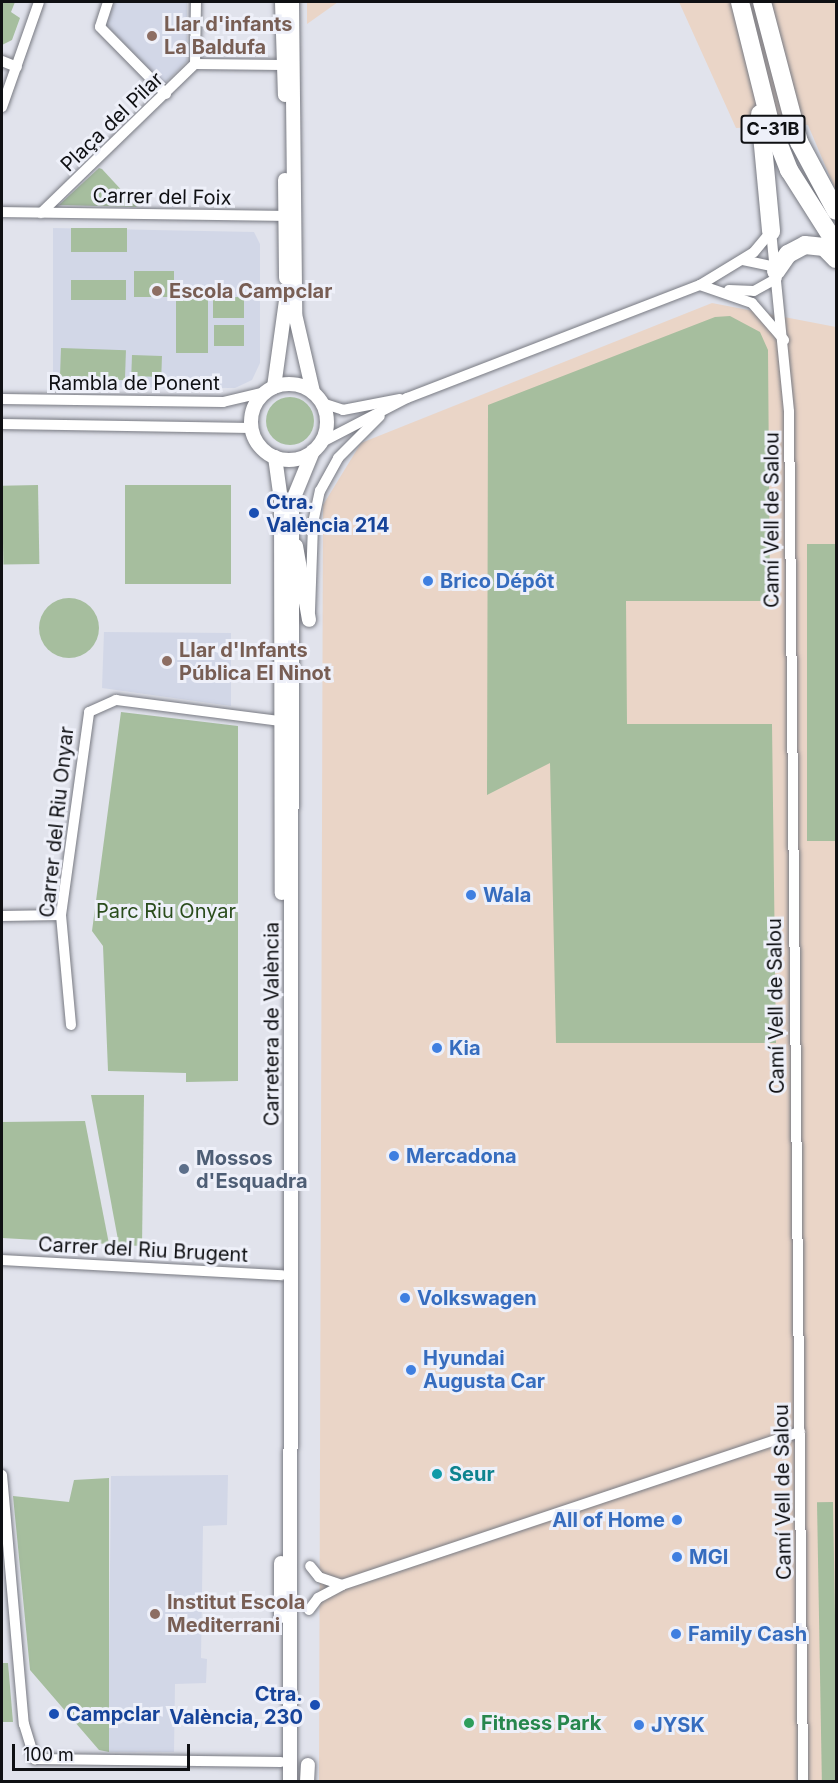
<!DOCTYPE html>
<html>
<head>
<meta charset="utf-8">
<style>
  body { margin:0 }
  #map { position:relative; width:838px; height:1783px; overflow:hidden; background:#e1e3ec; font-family:Inter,sans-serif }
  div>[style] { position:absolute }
  .industrial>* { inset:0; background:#ead5c7 }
  .built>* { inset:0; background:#d2d7e7 }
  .green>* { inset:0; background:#a6be9e; transform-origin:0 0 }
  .round { border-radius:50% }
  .roads { filter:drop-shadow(0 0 2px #787a82) drop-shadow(0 0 2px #787a82) }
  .street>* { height:10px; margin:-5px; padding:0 5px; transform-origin:5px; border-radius:5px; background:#fff }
  .secondary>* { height:14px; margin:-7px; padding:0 7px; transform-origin:7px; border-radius:7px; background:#fff }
  .secondary>.ring { margin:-7px; padding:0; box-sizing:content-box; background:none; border:14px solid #fff; border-radius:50% }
  .highway>* { height:18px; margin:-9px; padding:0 9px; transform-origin:9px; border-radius:9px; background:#fff }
  .dots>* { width:16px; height:16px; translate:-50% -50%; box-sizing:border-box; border:3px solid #eef0f9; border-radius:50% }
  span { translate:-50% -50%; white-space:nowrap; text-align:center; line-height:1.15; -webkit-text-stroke:6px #eef0f9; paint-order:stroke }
  .shield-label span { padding:2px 4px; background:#eef0f9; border:2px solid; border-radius:4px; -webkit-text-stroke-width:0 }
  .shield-label { font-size:18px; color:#0f1013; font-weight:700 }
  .education-label { font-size:20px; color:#785e54; font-weight:700 }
  .left { translate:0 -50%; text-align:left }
  .street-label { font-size:20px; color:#0f1013 }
  .transit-label { font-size:20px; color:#164399; font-weight:700 }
  .right { translate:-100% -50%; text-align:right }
  .shop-label { font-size:20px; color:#366cbe; font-weight:700 }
  .park-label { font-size:20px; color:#2a4c1c }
  .service-label { font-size:20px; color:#4e5e75; font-weight:700 }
  .culture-label { font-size:20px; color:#0d838f; font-weight:700 }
  .leisure-label { font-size:20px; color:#27864d; font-weight:700 }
  .frame { position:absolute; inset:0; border:3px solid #0f1013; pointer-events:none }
  .scale { position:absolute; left:12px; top:1744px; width:178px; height:27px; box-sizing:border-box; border:3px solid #0f1013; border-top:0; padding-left:8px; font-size:18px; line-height:21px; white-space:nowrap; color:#0f1013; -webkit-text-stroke:4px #eef0f9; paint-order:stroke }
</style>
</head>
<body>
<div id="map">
  <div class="industrial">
    <div style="clip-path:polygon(307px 2px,338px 2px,307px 24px)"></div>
    <div style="clip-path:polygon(679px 2px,836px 2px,836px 191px,808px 125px,736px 128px)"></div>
    <div style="clip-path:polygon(712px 303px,836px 327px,836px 1781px,319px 1782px,323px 505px,361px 443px)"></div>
  </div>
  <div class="built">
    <div style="clip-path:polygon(114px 2px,187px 2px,187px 61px,164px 84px,106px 25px)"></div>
    <div style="clip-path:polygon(53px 228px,254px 232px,260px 244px,260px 363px,252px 380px,235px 388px,53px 387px)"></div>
    <div style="clip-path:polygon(104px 632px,231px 633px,231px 706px,102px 688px)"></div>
    <div style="clip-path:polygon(228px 1475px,227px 1525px,203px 1526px,201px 1658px,207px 1659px,206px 1683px,175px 1684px,174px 1752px,108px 1752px,111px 1476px)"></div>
  </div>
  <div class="green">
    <div style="clip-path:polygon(2px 2px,15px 2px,11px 12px,20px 18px,12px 40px,2px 45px)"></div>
    <div style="clip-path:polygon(102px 169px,137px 207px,59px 205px,99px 168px)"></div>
    <div style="left:71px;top:228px;width:56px;height:24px"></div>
    <div style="left:134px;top:271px;width:40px;height:26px"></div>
    <div style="left:71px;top:280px;width:55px;height:20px"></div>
    <div style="left:176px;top:288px;width:32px;height:65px"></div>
    <div style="left:213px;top:297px;width:31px;height:21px"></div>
    <div style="clip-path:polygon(730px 316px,760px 332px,768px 350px,770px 601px,626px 601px,627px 724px,772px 724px,776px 1043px,556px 1043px,550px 763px,487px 795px,488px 405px,715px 317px)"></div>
    <div style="left:214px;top:325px;width:30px;height:21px"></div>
    <div style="left:61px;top:348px;width:65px;height:30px;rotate:2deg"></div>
    <div style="left:132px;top:355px;width:30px;height:21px;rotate:2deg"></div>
    <div class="round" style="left:266px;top:397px;width:48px;height:48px"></div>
    <div style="left:38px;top:485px;width:79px;height:36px;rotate:89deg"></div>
    <div style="left:125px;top:485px;width:106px;height:99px"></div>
    <div style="left:807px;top:544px;width:29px;height:297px"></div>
    <div class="round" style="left:39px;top:598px;width:60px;height:60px"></div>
    <div style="clip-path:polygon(121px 712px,238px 726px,238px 1081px,186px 1082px,186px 1073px,108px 1071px,103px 946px,92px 931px)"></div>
    <div style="clip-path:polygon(91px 1095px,144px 1095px,142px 1246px,119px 1245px)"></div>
    <div style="clip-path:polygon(85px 1121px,109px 1244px,2px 1238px,2px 1122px)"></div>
    <div style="clip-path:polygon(109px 1478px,109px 1752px,99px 1750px,30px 1670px,13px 1496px,69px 1502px,74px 1480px)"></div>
    <div style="left:833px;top:1502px;width:279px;height:16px;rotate:89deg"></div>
    <div style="clip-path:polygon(2px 1663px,8px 1663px,13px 1722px,2px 1722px)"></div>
  </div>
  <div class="roads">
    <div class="street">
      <div style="left:108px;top:2px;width:26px;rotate:108deg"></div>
      <div style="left:100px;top:27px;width:94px;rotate:45.4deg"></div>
      <div style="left:2px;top:61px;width:16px;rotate:22deg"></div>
      <div style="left:195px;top:64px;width:87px;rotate:0.7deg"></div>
      <div style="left:195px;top:64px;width:62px;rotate:-89.1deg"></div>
      <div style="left:2px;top:107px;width:111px;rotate:-70.6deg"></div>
      <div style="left:2px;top:212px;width:283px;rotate:0.8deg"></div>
      <div style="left:41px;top:213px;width:214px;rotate:-44.1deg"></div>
      <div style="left:771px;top:231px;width:182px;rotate:84.3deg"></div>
      <div style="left:789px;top:412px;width:1370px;rotate:89.41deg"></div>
      <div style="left:743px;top:260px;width:34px;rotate:12deg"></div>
      <div style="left:700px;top:285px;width:55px;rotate:19.1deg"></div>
      <div style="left:752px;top:303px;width:49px;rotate:49.1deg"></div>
      <div style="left:729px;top:290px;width:25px;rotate:2deg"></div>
      <div style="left:754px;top:291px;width:26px;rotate:-29deg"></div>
      <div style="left:2px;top:399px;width:221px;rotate:0.8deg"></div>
      <div style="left:223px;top:402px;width:43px;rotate:-13.4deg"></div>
      <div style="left:322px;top:403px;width:22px;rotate:18deg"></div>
      <div style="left:343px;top:410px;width:58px;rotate:-10.9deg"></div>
      <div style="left:2px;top:424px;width:249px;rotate:0.9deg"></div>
      <div style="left:322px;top:442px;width:96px;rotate:-27.4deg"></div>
      <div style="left:407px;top:398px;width:314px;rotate:-21.1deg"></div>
      <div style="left:700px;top:285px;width:63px;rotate:-31.4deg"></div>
      <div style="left:754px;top:252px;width:26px;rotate:-50deg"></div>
      <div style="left:310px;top:611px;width:88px;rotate:-88deg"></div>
      <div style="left:313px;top:523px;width:33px;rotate:-78deg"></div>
      <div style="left:320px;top:491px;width:38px;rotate:-61deg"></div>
      <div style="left:338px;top:458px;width:59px;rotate:-45deg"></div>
      <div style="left:2px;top:916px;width:59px;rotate:-1deg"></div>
      <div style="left:71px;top:1025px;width:110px;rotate:-95.2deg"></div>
      <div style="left:61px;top:915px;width:205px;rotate:-82.1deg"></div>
      <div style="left:89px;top:712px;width:30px;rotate:-24deg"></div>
      <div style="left:116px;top:700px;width:165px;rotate:7.3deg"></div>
      <div style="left:2px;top:1260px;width:280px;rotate:3.1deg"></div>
      <div style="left:2px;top:1475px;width:250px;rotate:85deg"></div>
      <div style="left:24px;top:1724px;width:37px;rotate:73deg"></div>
      <div style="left:35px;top:1759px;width:246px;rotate:0.7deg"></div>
      <div style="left:342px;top:1585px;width:483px;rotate:-18.5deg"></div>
      <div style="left:309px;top:1610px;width:15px;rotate:-53deg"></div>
      <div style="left:318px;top:1598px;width:27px;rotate:-28deg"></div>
      <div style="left:342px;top:1585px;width:24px;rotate:-161deg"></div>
      <div style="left:319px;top:1577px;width:14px;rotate:-129deg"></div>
    </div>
    <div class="secondary">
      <div style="left:282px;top:2px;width:93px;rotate:88.2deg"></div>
      <div style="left:292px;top:2px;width:312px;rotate:89.4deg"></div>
      <div style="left:295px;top:314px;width:80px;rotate:77deg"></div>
      <div style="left:285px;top:180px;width:98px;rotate:89.4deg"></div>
      <div class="ring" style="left:251px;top:384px;width:62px;height:62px"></div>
      <div style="left:274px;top:387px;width:88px;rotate:-82.1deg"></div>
      <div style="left:275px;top:457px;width:43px;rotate:82.1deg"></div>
      <div style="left:281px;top:500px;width:393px;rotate:89.9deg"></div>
      <div style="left:296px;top:546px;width:75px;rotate:80deg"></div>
      <div style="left:281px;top:1616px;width:53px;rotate:-90deg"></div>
      <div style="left:290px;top:1782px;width:1280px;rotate:-89.91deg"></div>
      <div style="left:292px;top:502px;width:55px;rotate:-67.6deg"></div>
      <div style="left:307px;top:1782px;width:17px;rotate:-87deg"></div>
    </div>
    <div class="highway">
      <div style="left:740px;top:2px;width:124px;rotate:76deg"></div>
      <div style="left:770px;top:122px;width:52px;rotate:68.4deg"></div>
      <div style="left:789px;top:170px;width:88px;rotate:57.6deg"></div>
      <div style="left:762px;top:2px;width:145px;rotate:75.2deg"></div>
      <div style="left:799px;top:142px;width:78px;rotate:61.8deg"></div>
      <div style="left:760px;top:114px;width:118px;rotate:84.6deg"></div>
      <div style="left:776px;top:271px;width:21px;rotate:-55deg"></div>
      <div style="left:788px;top:254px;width:19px;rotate:-28deg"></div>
      <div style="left:805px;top:245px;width:19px;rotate:6deg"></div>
      <div style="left:824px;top:247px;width:17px;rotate:45deg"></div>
    </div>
  </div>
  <div class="dots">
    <div style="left:152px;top:36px;background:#8d6e63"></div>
    <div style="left:157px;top:291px;background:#8d6e63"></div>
    <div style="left:254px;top:513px;background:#1a4fb4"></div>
    <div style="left:428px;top:581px;background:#3f7fe0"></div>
    <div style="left:167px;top:661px;background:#8d6e63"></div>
    <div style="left:471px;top:895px;background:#3f7fe0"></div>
    <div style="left:437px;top:1048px;background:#3f7fe0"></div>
    <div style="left:394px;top:1156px;background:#3f7fe0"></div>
    <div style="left:184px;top:1169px;background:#5c6f8a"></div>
    <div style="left:405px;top:1298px;background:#3f7fe0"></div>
    <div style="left:411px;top:1370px;background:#3f7fe0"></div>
    <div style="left:437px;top:1474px;background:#0f9aa8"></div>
    <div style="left:677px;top:1520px;background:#3f7fe0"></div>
    <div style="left:677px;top:1557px;background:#3f7fe0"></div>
    <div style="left:155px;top:1614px;background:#8d6e63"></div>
    <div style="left:676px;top:1634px;background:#3f7fe0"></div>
    <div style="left:315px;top:1705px;background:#1a4fb4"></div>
    <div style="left:54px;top:1714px;background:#1a4fb4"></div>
    <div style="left:469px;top:1723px;background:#2e9e5b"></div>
    <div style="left:639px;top:1725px;background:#3f7fe0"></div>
  </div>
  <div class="shield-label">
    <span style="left:773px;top:129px">C-31B</span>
  </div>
  <div class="education-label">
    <span class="left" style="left:164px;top:36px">Llar d'infants<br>La Baldufa</span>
    <span class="left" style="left:169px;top:291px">Escola Campclar</span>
    <span class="left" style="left:179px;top:662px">Llar d'Infants<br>Pública El Ninot</span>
    <span class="left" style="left:167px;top:1614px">Institut Escola<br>Mediterrani</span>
  </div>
  <div class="street-label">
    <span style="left:112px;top:122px;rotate:-44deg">Plaça del Pilar</span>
    <span style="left:162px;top:197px;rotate:1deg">Carrer del Foix</span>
    <span style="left:134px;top:383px">Rambla de Ponent</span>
    <span style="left:772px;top:520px;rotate:-90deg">Camí Vell de Salou</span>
    <span style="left:57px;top:822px;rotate:-84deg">Carrer del Riu Onyar</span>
    <span style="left:776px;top:1006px;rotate:-91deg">Camí Vell de Salou</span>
    <span style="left:272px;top:1024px;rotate:-90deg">Carretera de València</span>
    <span style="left:143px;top:1250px;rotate:3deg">Carrer del Riu Brugent</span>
    <span style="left:783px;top:1492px;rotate:-91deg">Camí Vell de Salou</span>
  </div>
  <div class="transit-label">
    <span class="left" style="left:266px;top:514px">Ctra.<br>València 214</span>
    <span class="right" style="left:303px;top:1706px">Ctra.<br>València, 230</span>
    <span class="left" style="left:66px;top:1714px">Campclar</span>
  </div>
  <div class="shop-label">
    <span class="left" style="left:440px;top:581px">Brico Dépôt</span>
    <span class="left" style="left:483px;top:895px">Wala</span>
    <span class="left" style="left:449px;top:1048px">Kia</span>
    <span class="left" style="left:406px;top:1156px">Mercadona</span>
    <span class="left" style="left:417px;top:1298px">Volkswagen</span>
    <span class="left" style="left:423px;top:1370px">Hyundai<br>Augusta Car</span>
    <span class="right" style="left:665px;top:1520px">All of Home</span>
    <span class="left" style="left:689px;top:1557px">MGI</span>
    <span class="left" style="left:688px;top:1634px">Family Cash</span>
    <span class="left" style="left:651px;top:1725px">JYSK</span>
  </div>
  <div class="park-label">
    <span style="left:166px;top:911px">Parc Riu Onyar</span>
  </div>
  <div class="service-label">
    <span class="left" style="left:196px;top:1170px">Mossos<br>d'Esquadra</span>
  </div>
  <div class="culture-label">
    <span class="left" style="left:449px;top:1474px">Seur</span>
  </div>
  <div class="leisure-label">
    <span class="left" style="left:481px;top:1723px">Fitness Park</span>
  </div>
  <div class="frame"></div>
  <div class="scale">100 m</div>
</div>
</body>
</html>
